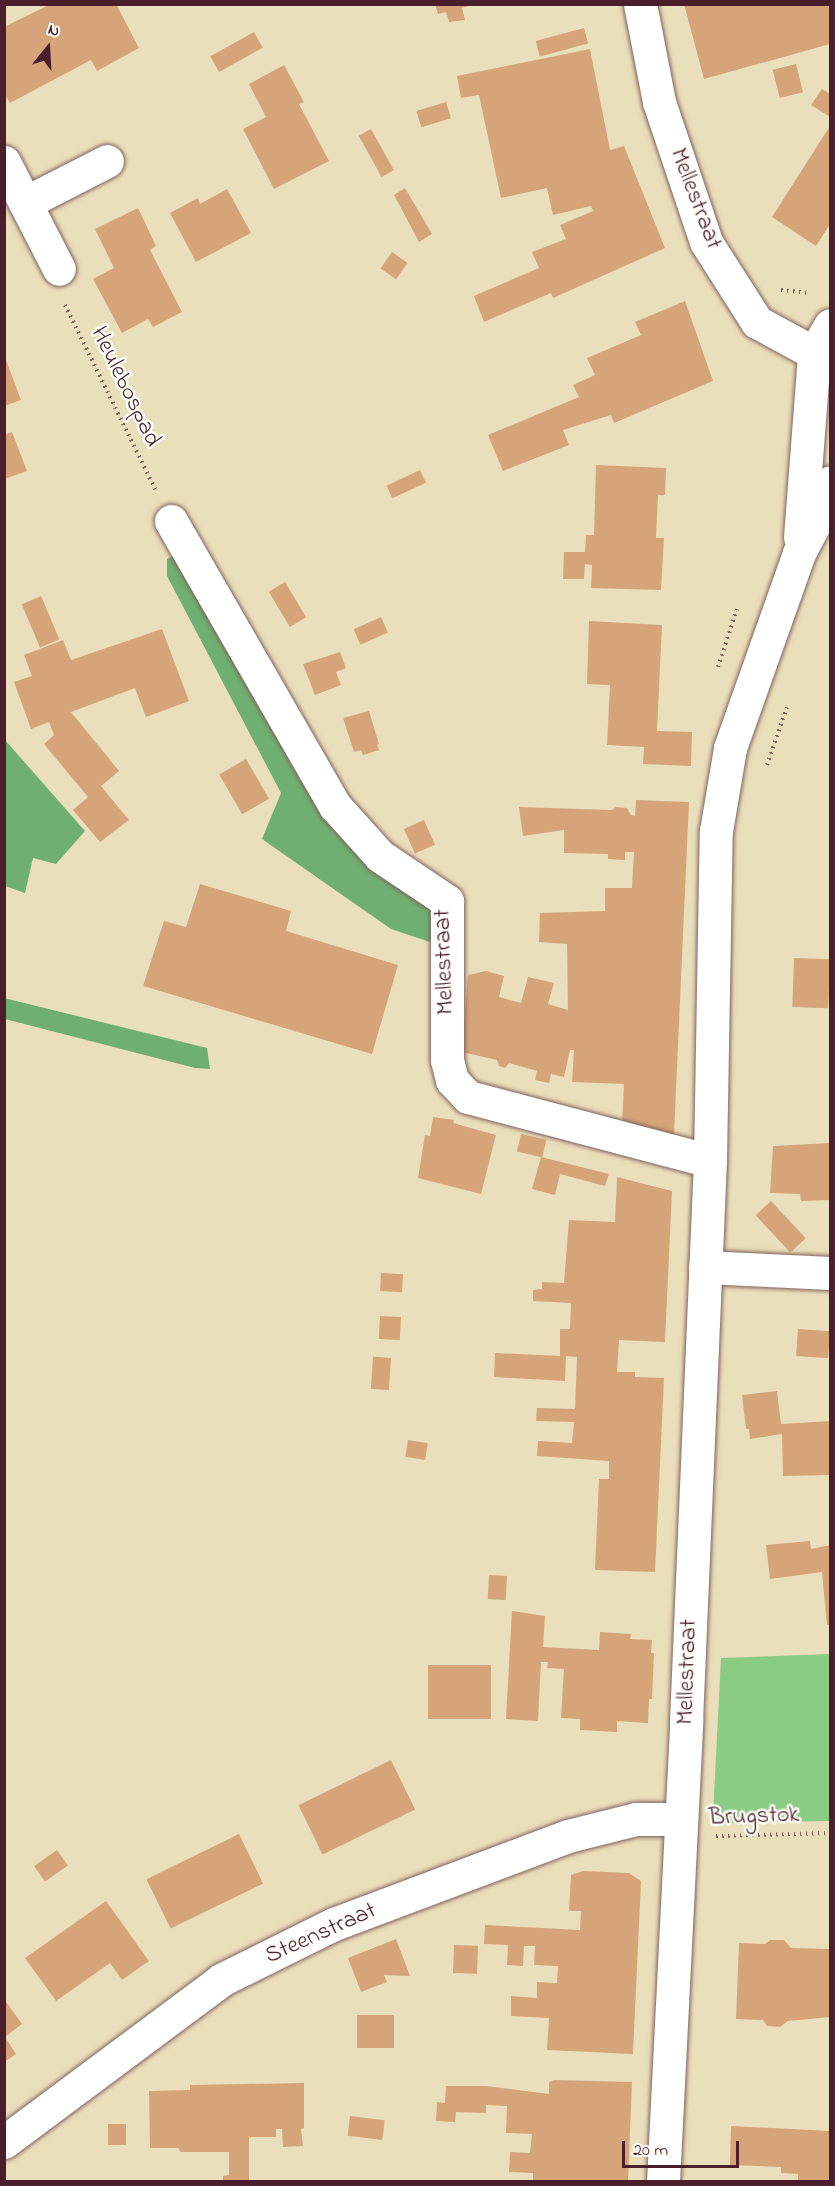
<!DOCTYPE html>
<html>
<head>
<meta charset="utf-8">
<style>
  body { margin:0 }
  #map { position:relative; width:835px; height:2186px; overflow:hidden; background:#eadfbb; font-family:"Indie Flower",sans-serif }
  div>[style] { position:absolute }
  .green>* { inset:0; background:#8acc84 }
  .forest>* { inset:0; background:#6fb072 }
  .building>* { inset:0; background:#d5a579; transform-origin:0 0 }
  .path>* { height:4px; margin-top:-2px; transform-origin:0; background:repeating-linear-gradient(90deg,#82625d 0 1.5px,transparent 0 6px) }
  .roads { filter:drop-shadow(0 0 2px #82625d) drop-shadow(0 0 2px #82625d) }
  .minor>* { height:33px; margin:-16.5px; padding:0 16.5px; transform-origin:16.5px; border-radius:16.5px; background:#fff }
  span { translate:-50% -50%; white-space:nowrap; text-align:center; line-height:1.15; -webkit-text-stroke:5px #fdfcf7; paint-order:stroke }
  .street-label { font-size:24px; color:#4a1f2b }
  .frame { position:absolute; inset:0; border:6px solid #4a1f2b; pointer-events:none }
  .north { position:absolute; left:18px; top:18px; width:60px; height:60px; -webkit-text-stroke:4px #fdfcf7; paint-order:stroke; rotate:18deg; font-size:16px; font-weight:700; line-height:24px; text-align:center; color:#4a1f2b }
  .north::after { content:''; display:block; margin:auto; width:21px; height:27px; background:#4a1f2b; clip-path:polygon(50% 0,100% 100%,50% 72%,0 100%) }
  .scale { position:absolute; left:622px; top:2141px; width:117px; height:27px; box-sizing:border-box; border:3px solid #4a1f2b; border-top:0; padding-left:8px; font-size:18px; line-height:21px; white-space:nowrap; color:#4a1f2b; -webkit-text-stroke:4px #fdfcf7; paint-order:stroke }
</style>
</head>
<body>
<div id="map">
  <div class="green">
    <div style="clip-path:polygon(830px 1654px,830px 1821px,726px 1823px,713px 1815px,721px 1658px)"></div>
  </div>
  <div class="forest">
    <div style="clip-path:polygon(183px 550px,257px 687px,437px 914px,430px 942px,391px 929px,262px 839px,281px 793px,167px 576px,167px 559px)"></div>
    <div style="clip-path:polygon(5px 740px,85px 831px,56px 864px,33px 858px,25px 893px,5px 886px)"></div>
    <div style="clip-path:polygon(4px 998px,207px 1048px,210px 1069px,195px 1068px,5px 1019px)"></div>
  </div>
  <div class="building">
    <div style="clip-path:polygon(51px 4px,116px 4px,139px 48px,97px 71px,91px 60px,10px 103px,4px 93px,4px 27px)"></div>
    <div style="clip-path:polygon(435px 4px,471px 4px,471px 5px,462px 8px,465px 20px,449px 22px,446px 12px,438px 14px)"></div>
    <div style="clip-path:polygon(684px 4px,830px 4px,830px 44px,704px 79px)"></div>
    <div style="left:584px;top:28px;width:16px;height:50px;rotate:75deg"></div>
    <div style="left:254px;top:32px;width:18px;height:50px;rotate:61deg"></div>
    <div style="clip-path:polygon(590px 49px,610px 150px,624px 146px,665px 248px,553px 298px,551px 293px,484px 322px,474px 296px,539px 268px,532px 252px,566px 239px,560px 225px,593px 211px,591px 206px,553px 215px,547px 188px,501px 198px,479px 95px,461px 98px,457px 76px)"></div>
    <div style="left:796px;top:64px;width:29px;height:24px;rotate:76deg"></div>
    <div style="clip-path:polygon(284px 65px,304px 102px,299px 104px,329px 161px,274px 189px,243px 129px,266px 117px,249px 84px)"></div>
    <div style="clip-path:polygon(822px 89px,830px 94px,830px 117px,811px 105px)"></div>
    <div style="left:446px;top:102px;width:17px;height:31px;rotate:73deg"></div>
    <div style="clip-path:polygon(830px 126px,830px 224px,816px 246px,772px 217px)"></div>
    <div style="left:371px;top:129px;width:47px;height:14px;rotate:61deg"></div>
    <div style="clip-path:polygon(405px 188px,432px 234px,419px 242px,394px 195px)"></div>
    <div style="clip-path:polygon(227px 189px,251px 233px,196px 262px,170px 213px,198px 198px,200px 204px)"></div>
    <div style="clip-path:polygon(138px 208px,156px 246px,150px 250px,182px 312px,153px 327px,148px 319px,122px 333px,93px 279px,114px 268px,95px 229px)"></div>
    <div style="left:392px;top:252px;width:19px;height:20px;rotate:35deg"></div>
    <div style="clip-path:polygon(685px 301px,713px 381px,614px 423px,611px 415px,563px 430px,569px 445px,503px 471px,488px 435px,579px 397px,573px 385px,595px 375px,587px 358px,641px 335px,635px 322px)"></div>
    <div style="clip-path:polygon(6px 360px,21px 400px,4px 406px,4px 361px)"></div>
    <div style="clip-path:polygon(12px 432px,27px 471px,4px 479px,4px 435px)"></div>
    <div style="clip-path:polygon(596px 465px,666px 468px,665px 495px,658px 495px,656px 538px,664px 538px,661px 590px,591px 588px,592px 565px,585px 564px,584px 579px,563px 579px,564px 552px,585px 552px,586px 535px,594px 535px)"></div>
    <div style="left:420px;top:470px;width:14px;height:37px;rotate:65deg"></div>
    <div style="left:285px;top:582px;width:41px;height:19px;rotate:59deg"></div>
    <div style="left:41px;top:596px;width:47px;height:21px;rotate:67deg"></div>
    <div style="left:381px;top:617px;width:17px;height:30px;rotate:66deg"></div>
    <div style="clip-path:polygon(589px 621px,662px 625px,657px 731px,692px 732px,691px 766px,643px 764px,644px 747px,607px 745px,610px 685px,587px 684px)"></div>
    <div style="clip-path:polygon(162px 629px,189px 701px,146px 717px,135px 688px,71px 712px,119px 771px,101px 786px,129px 820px,100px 842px,73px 810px,88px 797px,44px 744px,54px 735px,49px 722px,31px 729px,14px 682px,32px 676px,24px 655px,63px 640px,71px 660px)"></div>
    <div style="clip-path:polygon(340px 652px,346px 668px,336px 672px,341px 685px,315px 695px,303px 664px)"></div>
    <div style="clip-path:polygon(369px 711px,379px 744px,377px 745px,379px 750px,363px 755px,361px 750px,354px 752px,343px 718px)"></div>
    <div style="left:246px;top:759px;width:46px;height:31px;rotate:60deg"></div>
    <div style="clip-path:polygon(636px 800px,689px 802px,674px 1134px,650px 1133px,622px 1125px,624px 1084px,572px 1082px,574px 1050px,570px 1050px,564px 1077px,551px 1074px,549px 1083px,535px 1080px,537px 1071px,509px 1063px,505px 1068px,499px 1066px,497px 1060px,462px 1052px,468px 975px,486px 971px,504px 976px,499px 997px,521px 1003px,528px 977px,554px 983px,548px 1004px,568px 1010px,567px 944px,539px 942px,540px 913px,605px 911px,605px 888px,632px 888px,634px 852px,625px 852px,625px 860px,608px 859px,608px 854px,564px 853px,564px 830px,523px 836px,519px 807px,612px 810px,616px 807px,627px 808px,631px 815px,635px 816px)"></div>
    <div style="left:424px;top:820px;width:27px;height:22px;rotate:66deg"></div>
    <div style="clip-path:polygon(200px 884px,291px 911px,286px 931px,398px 965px,372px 1054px,143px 986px,164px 921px,186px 927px)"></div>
    <div style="left:794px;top:958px;width:36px;height:49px;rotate:2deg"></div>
    <div style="clip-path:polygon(433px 1117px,454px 1120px,453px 1123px,496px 1135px,481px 1194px,418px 1178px,425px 1135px,430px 1136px)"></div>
    <div style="left:521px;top:1134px;width:26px;height:18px;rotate:13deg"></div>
    <div style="clip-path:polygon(830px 1143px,830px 1200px,801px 1201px,800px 1194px,770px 1193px,773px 1146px)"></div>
    <div style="clip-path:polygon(541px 1157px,609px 1174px,605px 1186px,560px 1174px,555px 1195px,532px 1189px)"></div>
    <div style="clip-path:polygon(617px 1177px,672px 1191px,665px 1342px,619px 1340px,617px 1372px,635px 1372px,635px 1377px,664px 1378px,655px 1572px,595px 1570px,599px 1479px,609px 1479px,609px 1461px,537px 1456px,538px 1441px,572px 1443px,574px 1422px,536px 1421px,537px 1408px,575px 1409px,577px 1357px,566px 1356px,565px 1381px,494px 1377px,495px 1353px,560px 1356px,560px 1329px,570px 1329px,571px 1303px,533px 1301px,533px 1290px,542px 1289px,542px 1282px,564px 1283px,569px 1220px,615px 1222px)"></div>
    <div style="left:771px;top:1201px;width:51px;height:21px;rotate:47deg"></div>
    <div style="left:381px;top:1273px;width:22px;height:18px;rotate:3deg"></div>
    <div style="left:380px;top:1316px;width:21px;height:23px;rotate:3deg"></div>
    <div style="left:798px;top:1329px;width:32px;height:27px;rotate:4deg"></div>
    <div style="left:391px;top:1358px;width:32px;height:18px;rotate:94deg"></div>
    <div style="clip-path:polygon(777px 1391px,781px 1424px,830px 1421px,830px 1475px,783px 1476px,782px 1434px,750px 1439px,749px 1429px,746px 1429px,742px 1395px)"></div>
    <div style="left:408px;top:1440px;width:20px;height:17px;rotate:9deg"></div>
    <div style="clip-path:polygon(810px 1541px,811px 1549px,830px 1545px,830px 1625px,827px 1625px,822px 1572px,770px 1579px,766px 1545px)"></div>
    <div style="left:489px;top:1575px;width:18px;height:24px;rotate:3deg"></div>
    <div style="clip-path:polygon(512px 1611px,545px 1616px,543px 1647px,599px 1650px,600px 1632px,631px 1634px,630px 1639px,652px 1640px,651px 1653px,654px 1653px,652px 1699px,649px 1699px,648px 1723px,617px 1721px,617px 1732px,580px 1730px,580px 1719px,561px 1718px,564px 1669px,547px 1668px,548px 1662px,541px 1662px,538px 1721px,506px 1719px)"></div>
    <div style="left:428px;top:1665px;width:63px;height:54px"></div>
    <div style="left:391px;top:1760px;width:55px;height:103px;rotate:64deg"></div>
    <div style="left:239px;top:1834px;width:55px;height:103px;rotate:64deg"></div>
    <div style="left:57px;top:1850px;width:19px;height:28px;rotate:55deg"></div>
    <div style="clip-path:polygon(583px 1871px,629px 1873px,641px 1881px,633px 2054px,547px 2050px,549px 2018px,511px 2016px,511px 1996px,537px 1998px,537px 1982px,557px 1983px,558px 1966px,534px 1965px,535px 1946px,524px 1946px,523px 1966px,507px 1965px,508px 1945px,484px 1944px,485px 1925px,580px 1930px,581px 1911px,569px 1911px,571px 1875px)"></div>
    <div style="clip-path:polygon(106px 1901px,149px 1961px,122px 1980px,110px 1963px,56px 2001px,25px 1958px)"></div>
    <div style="clip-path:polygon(396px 1939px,410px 1976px,384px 1975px,387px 1982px,361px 1992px,348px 1958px)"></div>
    <div style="clip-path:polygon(770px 1940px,784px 1940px,791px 1948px,830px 1949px,830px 2017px,788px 2021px,780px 2027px,767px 2026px,763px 2020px,736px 2019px,739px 1943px,765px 1944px)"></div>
    <div style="left:454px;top:1945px;width:24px;height:28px;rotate:2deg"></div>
    <div style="clip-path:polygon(4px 1999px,22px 2024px,5px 2037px,16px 2054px,4px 2062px)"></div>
    <div style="left:357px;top:2015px;width:37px;height:33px"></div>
    <div style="clip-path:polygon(554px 2080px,632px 2082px,628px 2181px,533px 2181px,533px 2173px,509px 2172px,510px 2152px,530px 2153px,532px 2134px,506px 2133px,507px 2106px,486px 2105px,486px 2113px,456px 2112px,455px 2122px,436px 2121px,437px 2102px,445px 2103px,446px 2086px,486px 2086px,549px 2094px,549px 2082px)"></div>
    <div style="clip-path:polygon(304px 2083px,304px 2128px,301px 2129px,303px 2146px,283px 2147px,282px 2129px,276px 2129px,276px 2137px,249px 2137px,249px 2181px,223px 2181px,223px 2176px,229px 2175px,229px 2152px,180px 2152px,179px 2148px,150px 2148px,149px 2091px,190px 2090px,190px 2085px)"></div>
    <div style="left:350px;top:2116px;width:35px;height:20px;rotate:7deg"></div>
    <div style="left:108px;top:2124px;width:18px;height:21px"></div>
    <div style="clip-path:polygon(731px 2126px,830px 2131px,830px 2181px,798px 2181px,798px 2174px,781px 2173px,781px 2167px,730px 2165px)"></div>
  </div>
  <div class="path">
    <div style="left:781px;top:290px;width:28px;rotate:6deg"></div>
    <div style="left:65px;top:305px;width:205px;rotate:63.9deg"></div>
    <div style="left:718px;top:667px;width:61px;rotate:-71.9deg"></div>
    <div style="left:767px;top:765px;width:61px;rotate:-71deg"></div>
    <div style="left:716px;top:1836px;width:114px;rotate:-1.5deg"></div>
  </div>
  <div class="roads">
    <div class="minor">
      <div style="left:640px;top:4px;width:100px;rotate:79deg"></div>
      <div style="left:659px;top:102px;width:148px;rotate:71.4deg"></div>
      <div style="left:706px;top:242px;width:95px;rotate:57.5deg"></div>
      <div style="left:757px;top:322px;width:65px;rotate:28.5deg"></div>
      <div style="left:814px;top:353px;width:17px;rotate:17deg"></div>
      <div style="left:4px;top:162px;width:120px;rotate:62.8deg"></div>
      <div style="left:25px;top:203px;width:92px;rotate:-27.1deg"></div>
      <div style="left:171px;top:521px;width:329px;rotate:60.1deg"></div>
      <div style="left:335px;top:806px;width:67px;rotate:48deg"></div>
      <div style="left:380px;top:856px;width:81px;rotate:33.9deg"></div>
      <div style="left:447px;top:901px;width:159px;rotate:90deg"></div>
      <div style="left:447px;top:1060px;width:21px;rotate:76deg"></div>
      <div style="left:452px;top:1080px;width:23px;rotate:47deg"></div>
      <div style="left:468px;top:1097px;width:250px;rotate:14.8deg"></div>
      <div style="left:800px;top:537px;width:185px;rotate:-85.6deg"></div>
      <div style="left:814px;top:353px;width:32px;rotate:-60deg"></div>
      <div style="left:705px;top:1267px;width:125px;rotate:2.7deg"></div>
      <div style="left:4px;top:2142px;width:271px;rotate:-36.7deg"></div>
      <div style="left:221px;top:1980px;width:126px;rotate:-26.4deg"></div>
      <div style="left:334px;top:1924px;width:250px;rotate:-20.6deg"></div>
      <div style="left:568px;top:1836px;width:70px;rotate:-14deg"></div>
      <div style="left:636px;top:1819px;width:45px"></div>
      <div style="left:663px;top:2182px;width:462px;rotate:-87.1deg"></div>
      <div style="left:686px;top:1721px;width:561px;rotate:-87.55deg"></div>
      <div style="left:710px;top:1161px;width:330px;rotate:-89deg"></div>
      <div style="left:716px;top:831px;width:84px;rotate:-80.4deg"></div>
      <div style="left:730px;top:748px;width:207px;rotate:-70.5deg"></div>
      <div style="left:799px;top:553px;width:55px;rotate:-62deg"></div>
      <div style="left:825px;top:504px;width:22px;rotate:-77deg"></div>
    </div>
  </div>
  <div class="street-label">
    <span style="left:695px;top:199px;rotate:69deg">Mellestraat</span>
    <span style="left:125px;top:387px;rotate:64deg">Heulebospad</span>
    <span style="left:445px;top:962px;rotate:-92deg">Mellestraat</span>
    <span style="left:688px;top:1672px;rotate:-88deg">Mellestraat</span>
    <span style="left:754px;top:1817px;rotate:-2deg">Brugstok</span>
    <span style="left:321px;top:1934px;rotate:-24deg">Steenstraat</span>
  </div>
  <div class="frame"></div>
  <div class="north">N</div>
  <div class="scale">20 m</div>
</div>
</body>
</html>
